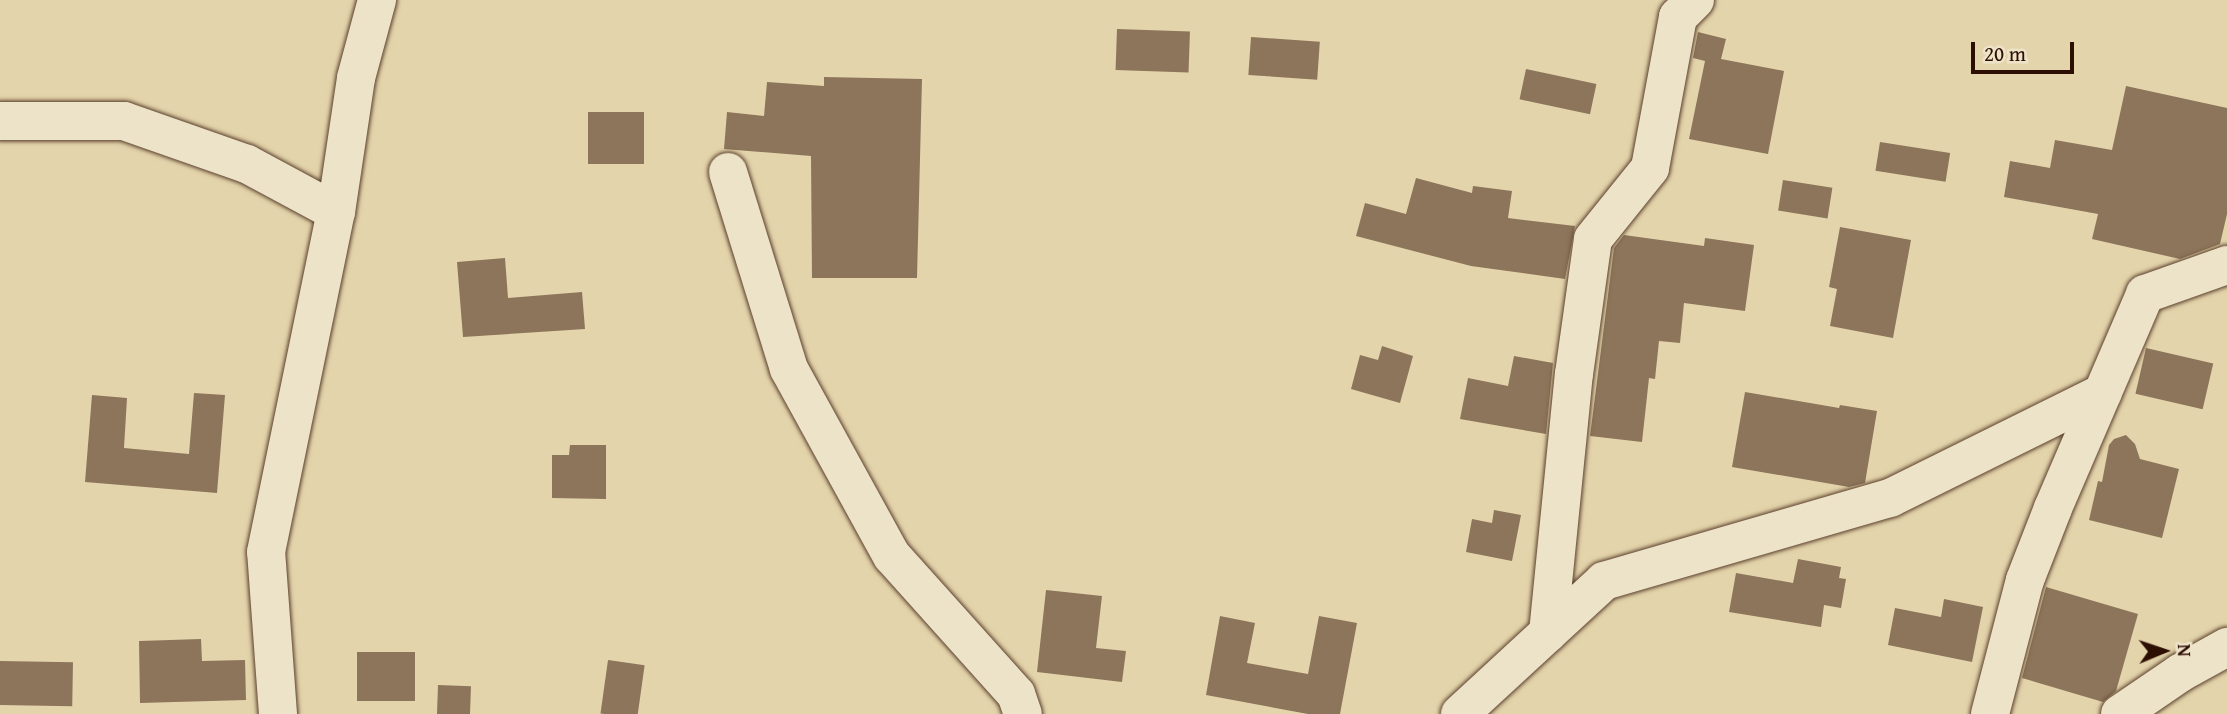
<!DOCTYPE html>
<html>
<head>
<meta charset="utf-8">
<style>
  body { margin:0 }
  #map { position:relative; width:2227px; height:714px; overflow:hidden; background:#e4d4ab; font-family:"Gentium Book Plus",serif }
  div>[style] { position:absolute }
  .building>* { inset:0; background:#8c755a; transform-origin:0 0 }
  .roads { filter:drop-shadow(0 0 2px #5b402d) drop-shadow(0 0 2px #5b402d) }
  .minor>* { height:38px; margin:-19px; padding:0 19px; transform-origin:19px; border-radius:19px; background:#ede3c8 }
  span { translate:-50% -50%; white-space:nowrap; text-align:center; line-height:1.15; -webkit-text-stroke:5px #ede3c8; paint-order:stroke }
  .north { position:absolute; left:2129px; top:616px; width:70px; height:70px; -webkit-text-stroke:5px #ede3c8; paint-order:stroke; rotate:88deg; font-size:19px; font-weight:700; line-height:28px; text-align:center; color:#2d0e03 }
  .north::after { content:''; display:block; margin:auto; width:24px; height:32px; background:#2d0e03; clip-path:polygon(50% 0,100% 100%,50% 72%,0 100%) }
  .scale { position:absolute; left:1971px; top:42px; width:103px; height:32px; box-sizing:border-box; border:4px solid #2d0e03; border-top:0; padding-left:9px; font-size:21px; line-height:24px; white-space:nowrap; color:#2d0e03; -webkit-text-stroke:5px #ede3c8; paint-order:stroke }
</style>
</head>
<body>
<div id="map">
  <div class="building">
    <div style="left:1117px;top:29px;width:73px;height:41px;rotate:2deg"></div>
    <div style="clip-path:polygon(1698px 32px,1726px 39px,1721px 59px,1784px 71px,1768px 154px,1689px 139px,1705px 61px,1693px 58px)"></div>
    <div style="left:1251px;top:37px;width:69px;height:38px;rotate:4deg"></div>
    <div style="left:1526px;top:69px;width:72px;height:31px;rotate:12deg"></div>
    <div style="clip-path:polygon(824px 77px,922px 79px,917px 278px,812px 278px,811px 156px,724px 149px,727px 112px,764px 116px,767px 82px,824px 86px)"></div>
    <div style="clip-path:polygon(2126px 86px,2227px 108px,2227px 214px,2220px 244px,2180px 259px,2092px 239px,2098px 214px,2004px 197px,2010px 161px,2050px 168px,2055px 140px,2112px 150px)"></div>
    <div style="left:644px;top:112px;width:52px;height:56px;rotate:90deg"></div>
    <div style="left:1880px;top:142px;width:71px;height:29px;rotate:9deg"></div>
    <div style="clip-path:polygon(1416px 178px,1472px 193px,1473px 186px,1512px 191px,1508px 218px,1575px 226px,1565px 279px,1471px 266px,1356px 236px,1365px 203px,1406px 214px)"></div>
    <div style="left:1783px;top:180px;width:50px;height:31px;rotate:9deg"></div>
    <div style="clip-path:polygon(1840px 227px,1911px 240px,1893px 338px,1830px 326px,1837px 289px,1829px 287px)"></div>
    <div style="clip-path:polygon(1624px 235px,1704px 246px,1705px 238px,1754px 245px,1745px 311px,1684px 303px,1680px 343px,1659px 341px,1655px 379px,1649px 378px,1642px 442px,1590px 436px,1614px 248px)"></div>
    <div style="clip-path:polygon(505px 258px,508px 298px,582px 292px,585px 329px,463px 337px,457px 262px)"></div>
    <div style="clip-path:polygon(1382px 346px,1413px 356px,1400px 403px,1351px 389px,1360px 355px,1378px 360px)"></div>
    <div style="left:2146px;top:348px;width:69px;height:47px;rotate:13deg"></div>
    <div style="clip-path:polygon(1514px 356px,1553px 363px,1546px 434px,1460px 419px,1468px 378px,1508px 386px)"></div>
    <div style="clip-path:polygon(1745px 392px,1839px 408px,1840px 405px,1877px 411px,1865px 483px,1849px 487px,1732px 467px)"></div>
    <div style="clip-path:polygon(194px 393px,225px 395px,217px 493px,85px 482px,92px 395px,127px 398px,124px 448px,189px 454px)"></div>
    <div style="clip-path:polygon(2126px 435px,2135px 444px,2140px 459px,2179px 469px,2162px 538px,2089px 520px,2098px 481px,2102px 482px,2109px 445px,2114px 439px)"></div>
    <div style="clip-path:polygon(570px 445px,606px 445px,606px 499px,552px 498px,552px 455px,569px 455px)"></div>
    <div style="clip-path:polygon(1494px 510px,1521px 515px,1512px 561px,1466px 552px,1472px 519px,1492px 523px)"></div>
    <div style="clip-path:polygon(1798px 559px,1841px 567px,1839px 578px,1846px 579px,1841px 608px,1824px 605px,1821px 627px,1729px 612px,1736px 573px,1793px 583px)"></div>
    <div style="clip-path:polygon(2046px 587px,2138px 614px,2116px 691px,2103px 702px,2022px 678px)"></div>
    <div style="clip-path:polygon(1046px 590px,1102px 596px,1096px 648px,1126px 651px,1122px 682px,1037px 672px)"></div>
    <div style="clip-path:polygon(1944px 599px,1983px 607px,1972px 662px,1888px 645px,1895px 608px,1941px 617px)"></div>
    <div style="clip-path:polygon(1220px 616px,1255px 623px,1247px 663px,1308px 674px,1319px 616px,1357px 623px,1340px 714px,1308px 714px,1206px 695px)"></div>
    <div style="clip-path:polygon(201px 639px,202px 661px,245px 660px,246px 700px,140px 703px,139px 641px)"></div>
    <div style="left:415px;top:652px;width:49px;height:58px;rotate:90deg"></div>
    <div style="left:608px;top:660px;width:37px;height:54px;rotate:8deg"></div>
    <div style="left:0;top:661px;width:73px;height:44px;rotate:1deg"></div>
    <div style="left:438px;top:685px;width:33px;height:29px;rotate:2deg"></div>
  </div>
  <div class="roads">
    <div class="minor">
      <div style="left:0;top:121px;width:124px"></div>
      <div style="left:124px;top:121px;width:130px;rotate:19.3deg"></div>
      <div style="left:247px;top:164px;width:101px;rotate:28.3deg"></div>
      <div style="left:728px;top:172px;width:206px;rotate:72.8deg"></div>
      <div style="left:789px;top:369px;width:213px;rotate:61.2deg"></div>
      <div style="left:892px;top:556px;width:186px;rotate:48.1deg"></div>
      <div style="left:1016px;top:694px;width:21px;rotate:71deg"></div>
      <div style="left:1548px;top:633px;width:260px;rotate:-84.3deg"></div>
      <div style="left:1574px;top:374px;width:136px;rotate:-82deg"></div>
      <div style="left:1593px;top:239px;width:91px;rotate:-51.2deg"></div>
      <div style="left:1650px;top:168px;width:154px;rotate:-79.5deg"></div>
      <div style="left:1678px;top:17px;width:24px;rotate:-45deg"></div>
      <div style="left:278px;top:714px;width:162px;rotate:-94.2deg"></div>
      <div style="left:266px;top:552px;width:347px;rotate:-78.4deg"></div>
      <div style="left:336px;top:212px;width:135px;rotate:-81.5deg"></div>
      <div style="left:356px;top:78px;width:81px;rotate:-74.9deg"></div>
      <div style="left:1460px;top:714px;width:196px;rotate:-42.7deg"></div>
      <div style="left:1604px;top:581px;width:298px;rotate:-16.2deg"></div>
      <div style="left:1890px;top:498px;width:237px;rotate:-26.3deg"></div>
      <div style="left:1990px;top:714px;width:138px;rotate:-75.4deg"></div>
      <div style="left:2025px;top:580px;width:77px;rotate:-68.7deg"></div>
      <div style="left:2053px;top:508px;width:233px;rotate:-66.7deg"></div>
      <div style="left:2145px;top:294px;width:87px;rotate:-19.5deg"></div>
      <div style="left:2120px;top:714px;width:73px;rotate:-34.3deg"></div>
      <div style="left:2180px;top:673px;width:54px;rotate:-29deg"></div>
    </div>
  </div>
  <div class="north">N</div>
  <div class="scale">20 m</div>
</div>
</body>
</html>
